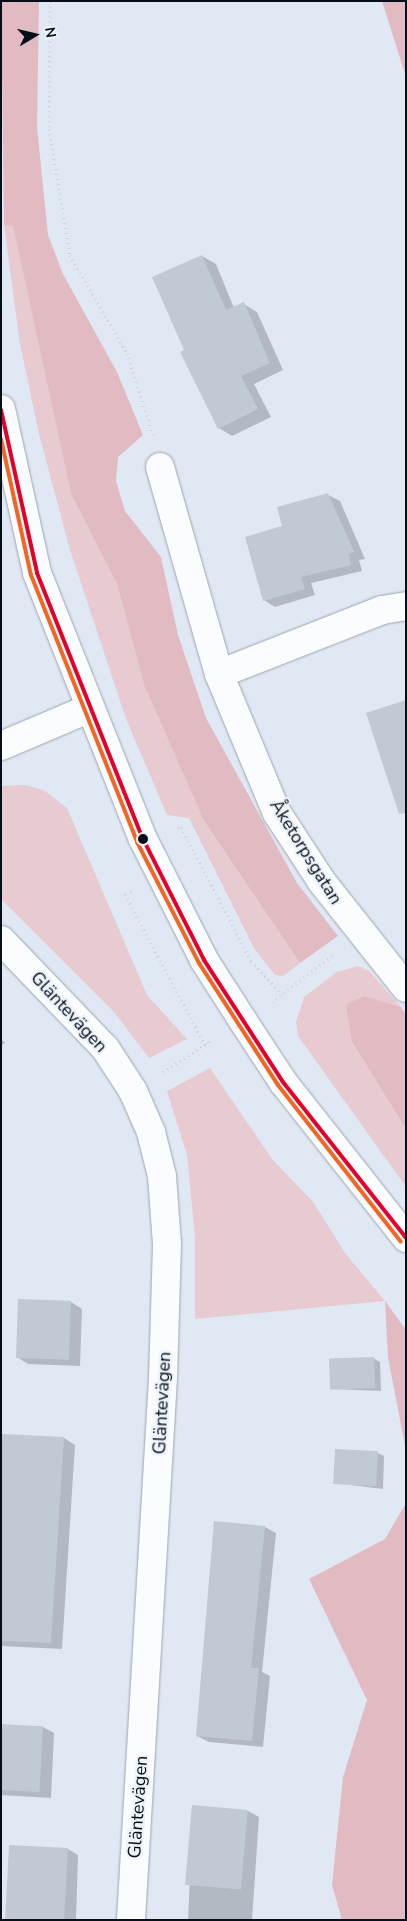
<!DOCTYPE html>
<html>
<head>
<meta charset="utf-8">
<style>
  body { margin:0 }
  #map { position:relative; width:407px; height:1921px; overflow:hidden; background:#e0e8f4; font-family:"Nunito Sans",sans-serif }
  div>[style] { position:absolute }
  .green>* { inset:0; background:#e8cbd1 }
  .forest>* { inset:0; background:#e2bbc2 }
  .shadow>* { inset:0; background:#0003 }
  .building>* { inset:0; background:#c0cad5; transform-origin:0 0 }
  .path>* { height:3px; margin-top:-1.5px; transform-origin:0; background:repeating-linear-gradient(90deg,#cfd1d5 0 1px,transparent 0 5px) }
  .roads { filter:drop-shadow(0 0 1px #9da5b0) drop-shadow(0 0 1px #9da5b0) }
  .minor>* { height:28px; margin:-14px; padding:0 14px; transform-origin:14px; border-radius:14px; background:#fafcfd }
  .bus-1>* { height:4px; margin:-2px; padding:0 2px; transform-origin:2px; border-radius:2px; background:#e4002b }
  .bus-2>* { height:4px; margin:-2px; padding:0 2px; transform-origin:2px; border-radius:2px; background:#f26522 }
  .dots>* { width:14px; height:14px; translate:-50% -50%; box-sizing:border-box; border:2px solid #eef3fa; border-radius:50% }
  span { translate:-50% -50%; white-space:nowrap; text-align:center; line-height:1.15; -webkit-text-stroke:4.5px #eef3fa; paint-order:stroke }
  .street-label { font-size:18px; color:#060e19 }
  .frame { position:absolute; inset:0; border:2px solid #060e19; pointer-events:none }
  .north { position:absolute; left:10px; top:10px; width:50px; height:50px; -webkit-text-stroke:4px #eef3fa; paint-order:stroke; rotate:81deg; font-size:14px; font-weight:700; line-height:20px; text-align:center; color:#060e19 }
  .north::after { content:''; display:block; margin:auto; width:18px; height:22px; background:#060e19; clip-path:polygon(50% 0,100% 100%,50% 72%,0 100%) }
</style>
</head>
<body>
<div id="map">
  <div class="green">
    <div style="clip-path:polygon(4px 225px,13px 225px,71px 494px,117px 584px,144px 685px,204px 821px,300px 963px,283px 976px,275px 975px,255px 950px,189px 818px,167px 815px,126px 719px,70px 550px,39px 434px,20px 344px)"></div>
    <div style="clip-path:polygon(26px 785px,45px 791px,67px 808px,147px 995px,187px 1039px,149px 1058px,114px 1012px,1px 899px,1px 786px)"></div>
    <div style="clip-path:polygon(358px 966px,369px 971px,401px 1007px,365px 996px,352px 1042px,406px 1129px,406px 1187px,298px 1036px,296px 1022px,304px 997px,337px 972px)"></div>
    <div style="clip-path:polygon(210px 1068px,272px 1159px,314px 1203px,345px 1253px,385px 1301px,195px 1319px,195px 1237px,187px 1155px,167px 1091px)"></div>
  </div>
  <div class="forest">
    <div style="clip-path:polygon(1px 1px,39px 1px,37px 127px,48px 235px,63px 274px,117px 372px,143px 435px,118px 457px,116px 481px,125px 511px,161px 557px,178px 635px,206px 718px,297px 883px,338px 936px,300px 963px,204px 821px,144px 685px,117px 584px,71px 494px,13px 226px,4px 225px)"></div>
    <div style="clip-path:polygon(382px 1px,406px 1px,406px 77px)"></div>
    <div style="clip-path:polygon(365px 996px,401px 1007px,406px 1014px,406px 1129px,352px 1042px,346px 1004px)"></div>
    <div style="clip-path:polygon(385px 1301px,406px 1330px,406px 1451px,388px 1358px)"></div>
    <div style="clip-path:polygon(406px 1503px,406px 1920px,342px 1920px,332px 1885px,343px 1777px,367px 1700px,309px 1579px,385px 1539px)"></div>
  </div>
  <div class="shadow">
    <div style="clip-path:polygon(202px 256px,216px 264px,234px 308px,244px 304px,257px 312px,283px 370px,254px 384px,271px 417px,232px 436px,219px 428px,186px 350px)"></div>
    <div style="clip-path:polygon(328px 495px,340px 501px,365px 559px,359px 560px,362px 571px,311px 583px,315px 595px,275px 607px,264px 600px,283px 527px)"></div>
    <div style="clip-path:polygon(1px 1040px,5px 1042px,1px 1047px)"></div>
    <div style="clip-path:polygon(71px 1302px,82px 1309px,80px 1366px,28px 1364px,17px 1357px)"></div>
    <div style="clip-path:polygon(373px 1358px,380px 1362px,381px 1391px,333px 1389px)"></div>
    <div style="clip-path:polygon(1px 1435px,64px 1438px,75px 1445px,62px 1649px,1px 1646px)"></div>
    <div style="clip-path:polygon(377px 1453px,384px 1456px,383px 1489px,335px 1483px)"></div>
    <div style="clip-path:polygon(265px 1527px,276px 1533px,262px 1672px,270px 1676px,263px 1747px,209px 1742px,197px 1736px)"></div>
    <div style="clip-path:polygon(1px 1725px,43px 1727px,54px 1733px,51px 1798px,1px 1795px)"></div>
    <div style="clip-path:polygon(193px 1807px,248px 1811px,259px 1817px,252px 1920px,188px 1920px)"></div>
    <div style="clip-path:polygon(10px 1847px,68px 1849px,78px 1855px,76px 1920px,8px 1920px)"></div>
  </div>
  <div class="building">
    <div style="clip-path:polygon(202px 255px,226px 310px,244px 302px,270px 363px,241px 376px,258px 409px,218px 429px,180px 352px,184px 350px,152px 277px)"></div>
    <div style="clip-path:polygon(328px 493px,354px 552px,349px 554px,351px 565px,301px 577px,305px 589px,263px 601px,245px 537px,282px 526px,277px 507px)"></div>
    <div style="clip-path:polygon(406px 700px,406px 813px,399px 814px,366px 713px)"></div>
    <div style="left:18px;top:1299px;width:53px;height:59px;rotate:2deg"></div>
    <div style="left:374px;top:1357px;width:31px;height:45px;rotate:88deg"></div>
    <div style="clip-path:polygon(1px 1434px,64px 1437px,51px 1643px,1px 1641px)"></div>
    <div style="left:335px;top:1449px;width:43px;height:35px;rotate:3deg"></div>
    <div style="clip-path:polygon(214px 1521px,265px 1526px,251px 1668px,259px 1668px,252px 1741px,196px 1736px)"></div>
    <div style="left:1px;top:1724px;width:42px;height:66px;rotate:3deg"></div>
    <div style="left:192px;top:1805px;width:56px;height:80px;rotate:5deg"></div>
    <div style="left:9px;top:1845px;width:59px;height:75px;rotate:3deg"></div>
  </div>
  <div class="path">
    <div style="left:50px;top:1px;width:128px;rotate:90.4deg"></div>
    <div style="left:49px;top:129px;width:128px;rotate:80.5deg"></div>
    <div style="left:70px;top:255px;width:113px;rotate:59.8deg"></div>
    <div style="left:127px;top:353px;width:86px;rotate:72.4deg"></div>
    <div style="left:178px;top:828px;width:3px;rotate:-18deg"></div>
    <div style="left:181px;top:827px;width:151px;rotate:62.4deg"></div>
    <div style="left:251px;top:961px;width:47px;rotate:46.7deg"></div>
    <div style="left:131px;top:891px;width:7px;rotate:153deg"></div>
    <div style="left:125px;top:894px;width:171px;rotate:62.1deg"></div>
    <div style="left:272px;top:1002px;width:79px;rotate:-37.3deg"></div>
    <div style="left:163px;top:1072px;width:59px;rotate:-33.1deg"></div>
  </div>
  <div class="roads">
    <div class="minor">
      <div style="left:1px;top:409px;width:168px;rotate:77.6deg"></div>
      <div style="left:37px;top:573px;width:286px;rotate:68.3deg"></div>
      <div style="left:143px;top:839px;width:136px;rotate:63.2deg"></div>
      <div style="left:204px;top:960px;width:72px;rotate:57.4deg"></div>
      <div style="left:243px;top:1021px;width:73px;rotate:56.7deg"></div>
      <div style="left:283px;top:1082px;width:199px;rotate:51.7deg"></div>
      <div style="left:160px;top:467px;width:215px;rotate:74.1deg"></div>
      <div style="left:219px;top:674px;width:151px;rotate:67.4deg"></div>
      <div style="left:277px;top:813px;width:82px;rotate:56.9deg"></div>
      <div style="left:322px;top:882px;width:135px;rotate:51.6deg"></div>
      <div style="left:219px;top:674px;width:175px;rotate:-21.4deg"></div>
      <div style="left:382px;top:610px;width:24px;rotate:-9deg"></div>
      <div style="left:1px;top:746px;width:95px;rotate:-23deg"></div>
      <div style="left:1px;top:940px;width:150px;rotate:46.1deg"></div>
      <div style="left:105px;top:1048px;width:51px;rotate:56.9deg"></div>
      <div style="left:133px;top:1091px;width:45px;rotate:66.3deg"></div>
      <div style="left:151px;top:1132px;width:45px;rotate:76deg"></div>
      <div style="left:162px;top:1176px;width:68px;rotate:85.8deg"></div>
      <div style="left:167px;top:1244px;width:134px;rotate:91.7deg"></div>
      <div style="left:163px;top:1378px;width:543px;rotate:93.38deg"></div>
    </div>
  </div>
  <div class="bus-1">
    <div style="left:1px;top:410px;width:167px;rotate:77.5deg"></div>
    <div style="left:37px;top:573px;width:286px;rotate:68.3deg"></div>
    <div style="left:143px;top:839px;width:136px;rotate:63.2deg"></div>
    <div style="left:204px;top:960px;width:145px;rotate:57.1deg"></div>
    <div style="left:283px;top:1082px;width:199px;rotate:51.7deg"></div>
  </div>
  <div class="bus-2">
    <div style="left:1px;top:439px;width:139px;rotate:77.6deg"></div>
    <div style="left:31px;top:575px;width:287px;rotate:68.3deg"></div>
    <div style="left:137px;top:842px;width:136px;rotate:62.9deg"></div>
    <div style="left:199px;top:963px;width:145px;rotate:57.1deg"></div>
    <div style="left:278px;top:1085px;width:199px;rotate:51.9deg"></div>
  </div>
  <div class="dots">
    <div style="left:143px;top:839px;background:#060e19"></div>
  </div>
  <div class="street-label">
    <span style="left:306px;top:852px;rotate:58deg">Åketorpsgatan</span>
    <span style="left:69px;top:1012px;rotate:47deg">Gläntevägen</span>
    <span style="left:162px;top:1403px;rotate:-87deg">Gläntevägen</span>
    <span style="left:138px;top:1807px;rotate:-86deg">Gläntevägen</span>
  </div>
  <div class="frame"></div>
  <div class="north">N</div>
</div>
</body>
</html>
